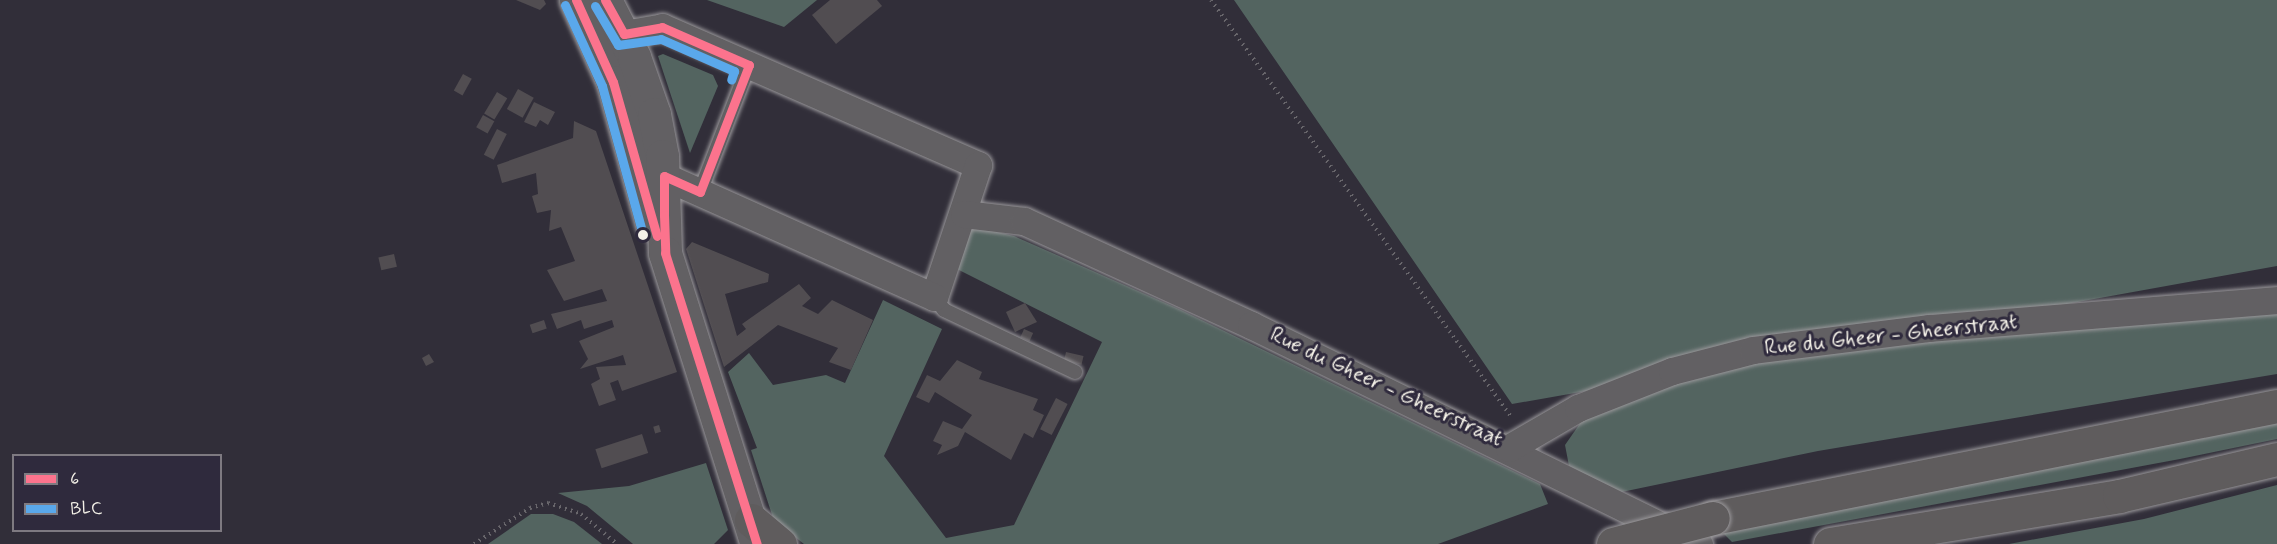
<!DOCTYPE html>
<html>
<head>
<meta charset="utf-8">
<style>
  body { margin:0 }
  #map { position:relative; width:2277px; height:544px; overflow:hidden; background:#312e39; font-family:Mynerve,sans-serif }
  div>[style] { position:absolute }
  .green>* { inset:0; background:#536460 }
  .building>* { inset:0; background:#514d51; transform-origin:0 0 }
  .path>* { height:4px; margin-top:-2px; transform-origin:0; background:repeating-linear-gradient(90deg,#68666b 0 1.5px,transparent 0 6px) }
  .roads { filter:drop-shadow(0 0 2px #9a989b) drop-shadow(0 0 2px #9a989b) }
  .lane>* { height:14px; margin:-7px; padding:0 7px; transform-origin:7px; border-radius:7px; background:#626063 }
  .street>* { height:27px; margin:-13.5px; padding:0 13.5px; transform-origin:13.5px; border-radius:13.5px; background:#626063 }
  .secondary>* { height:33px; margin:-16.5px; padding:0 16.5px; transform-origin:16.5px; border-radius:16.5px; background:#626063 }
  .highway>* { height:33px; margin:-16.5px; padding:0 16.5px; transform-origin:16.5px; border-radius:16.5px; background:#5f5c5d }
  .bridges { filter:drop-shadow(0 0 2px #9a989b) drop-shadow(0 0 2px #9a989b) }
  .highway-bridge>* { height:33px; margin:-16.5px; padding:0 16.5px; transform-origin:16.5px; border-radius:16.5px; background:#5f5c5d }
  .bus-1>* { height:9px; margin:-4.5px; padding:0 4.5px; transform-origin:4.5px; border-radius:4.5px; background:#fc738d }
  .bus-2>* { height:9px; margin:-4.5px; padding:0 4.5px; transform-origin:4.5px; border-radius:4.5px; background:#5aa8eb }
  .dots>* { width:16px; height:16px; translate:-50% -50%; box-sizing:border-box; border:3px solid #2f2a3d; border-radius:50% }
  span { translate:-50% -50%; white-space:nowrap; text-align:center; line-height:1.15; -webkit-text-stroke:6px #2f2a3d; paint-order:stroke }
  .street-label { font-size:22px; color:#f4f1e8 }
  .legend { position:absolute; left:12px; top:454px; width:210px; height:78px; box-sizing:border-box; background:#2f2a3d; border:2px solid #7e7a81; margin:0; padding:8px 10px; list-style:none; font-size:18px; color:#f4f1e8 }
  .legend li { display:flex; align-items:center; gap:12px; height:30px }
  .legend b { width:30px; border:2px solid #7e7a81 }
</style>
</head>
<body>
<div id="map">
  <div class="green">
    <div style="clip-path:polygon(707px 0,817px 0,784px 27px)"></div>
    <div style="clip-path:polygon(1234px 0,2277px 0,2277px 266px,1828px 347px,2277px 312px,2277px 374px,1818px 451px,1612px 494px,1569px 466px,1565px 445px,1581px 422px,1617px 403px,1728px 366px,1512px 404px)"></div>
    <div style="clip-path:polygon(663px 54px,713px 75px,718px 86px,690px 153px,658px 56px)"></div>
    <div style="clip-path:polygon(971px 226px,1014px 236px,1179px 309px,1540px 484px,1548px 504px,1438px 544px,804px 544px,774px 521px,751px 450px,757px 448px,728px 372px,749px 353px,773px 385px,826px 375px,845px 383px,883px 300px,942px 329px,884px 456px,946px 538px,1014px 525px,1102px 342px,955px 268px)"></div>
    <div style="clip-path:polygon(2277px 416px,2277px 439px,2180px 459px,1732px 542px,1718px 528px)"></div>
    <div style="clip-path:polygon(706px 463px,728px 530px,714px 544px,633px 544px,587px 506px,558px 493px,629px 486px)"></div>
    <div style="clip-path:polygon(2277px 485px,2277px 544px,2009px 544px,2144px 519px)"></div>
    <div style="clip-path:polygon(531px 514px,553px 514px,574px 522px,602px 544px,488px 544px)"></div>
  </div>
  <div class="building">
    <div style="clip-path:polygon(516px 0,544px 0,546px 4px,540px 10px)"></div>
    <div style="clip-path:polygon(830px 0,877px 0,882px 6px,836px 44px,812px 15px)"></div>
    <div style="left:463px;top:74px;width:10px;height:19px;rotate:29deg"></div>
    <div style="left:518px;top:89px;width:18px;height:23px;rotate:29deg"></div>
    <div style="left:497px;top:92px;width:12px;height:25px;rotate:31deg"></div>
    <div style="clip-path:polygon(534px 102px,555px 112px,548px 125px,540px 120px,536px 127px,524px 122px)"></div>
    <div style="left:483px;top:115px;width:13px;height:14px;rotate:29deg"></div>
    <div style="clip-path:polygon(574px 121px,596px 131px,677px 372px,622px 391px,618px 380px,610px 383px,616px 400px,599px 406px,591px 384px,600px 379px,596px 367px,626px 365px,623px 355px,580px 369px,588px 359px,579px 341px,614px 327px,612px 320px,584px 329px,581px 320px,557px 329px,551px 314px,607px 301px,602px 289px,564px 301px,547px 270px,575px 261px,561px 227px,549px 231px,551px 210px,537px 213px,532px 196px,538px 194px,536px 173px,502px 183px,497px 165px,573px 138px)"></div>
    <div style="left:497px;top:129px;width:11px;height:29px;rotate:27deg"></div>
    <div style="clip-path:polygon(692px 242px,769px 274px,768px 282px,725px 294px,737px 336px,746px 329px,742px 324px,799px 284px,811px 298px,802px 306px,818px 314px,832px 300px,873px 320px,851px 370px,829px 362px,838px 348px,778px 325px,724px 367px,686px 249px)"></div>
    <div style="left:394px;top:254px;width:13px;height:16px;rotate:77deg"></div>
    <div style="clip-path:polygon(1025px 303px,1037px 322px,1015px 332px,1006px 312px)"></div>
    <div style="left:544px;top:320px;width:9px;height:15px;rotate:72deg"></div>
    <div style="left:1024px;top:329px;width:10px;height:9px;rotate:24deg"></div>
    <div style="left:1066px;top:352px;width:18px;height:9px;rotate:13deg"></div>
    <div style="clip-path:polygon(429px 354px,434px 362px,426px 366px,422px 358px)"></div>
    <div style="clip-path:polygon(957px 360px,982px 372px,979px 379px,1038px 399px,1033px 410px,1044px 415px,1033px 438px,1024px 433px,1011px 460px,965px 432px,958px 446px,937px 455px,942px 445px,933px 441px,943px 421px,962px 429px,972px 415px,935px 392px,929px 403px,916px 397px,927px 375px,940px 381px)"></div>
    <div style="left:1056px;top:398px;width:13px;height:35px;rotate:27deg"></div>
    <div style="left:659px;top:425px;width:7px;height:6px;rotate:74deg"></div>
    <div style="left:642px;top:434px;width:20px;height:49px;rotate:72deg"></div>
  </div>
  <div class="path">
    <div style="left:1211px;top:0;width:515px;rotate:54.24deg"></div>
    <div style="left:474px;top:544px;width:67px;rotate:-32.7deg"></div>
    <div style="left:530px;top:508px;width:19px;rotate:-16deg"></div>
    <div style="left:548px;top:503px;width:35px;rotate:18deg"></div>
    <div style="left:581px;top:514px;width:47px;rotate:39.8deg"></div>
  </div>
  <div class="roads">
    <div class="lane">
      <div style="left:700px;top:192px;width:136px;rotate:-68.9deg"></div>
      <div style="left:934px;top:297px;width:16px;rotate:52deg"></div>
      <div style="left:944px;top:310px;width:145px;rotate:25.3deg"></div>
    </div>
    <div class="street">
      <div style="left:610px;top:51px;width:22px;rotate:-51deg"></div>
      <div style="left:624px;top:34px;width:39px;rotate:-10deg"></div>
      <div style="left:662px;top:27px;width:345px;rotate:23.6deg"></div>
      <div style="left:978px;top:165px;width:139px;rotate:108.4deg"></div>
      <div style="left:934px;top:297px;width:296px;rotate:-155.9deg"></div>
      <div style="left:964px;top:214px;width:60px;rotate:6.7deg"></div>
      <div style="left:1024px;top:221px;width:250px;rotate:24.6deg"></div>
      <div style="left:1251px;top:325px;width:499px;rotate:26.1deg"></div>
      <div style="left:1509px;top:448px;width:80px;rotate:-30.1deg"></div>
      <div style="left:1578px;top:408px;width:101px;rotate:-21.5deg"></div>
      <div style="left:1672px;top:371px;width:84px;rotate:-14.5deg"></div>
      <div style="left:1753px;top:350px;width:177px;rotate:-7.1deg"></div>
      <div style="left:1929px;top:328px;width:349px;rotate:-4.6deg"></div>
    </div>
    <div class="secondary">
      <div style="left:576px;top:0;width:90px;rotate:65.7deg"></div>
      <div style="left:613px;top:82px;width:147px;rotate:74.6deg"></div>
      <div style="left:605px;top:0;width:64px;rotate:63deg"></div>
      <div style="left:634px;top:57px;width:60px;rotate:70.7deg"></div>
      <div style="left:654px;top:114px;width:43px;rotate:79.2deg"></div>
      <div style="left:662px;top:156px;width:97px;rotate:88.2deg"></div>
      <div style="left:665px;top:253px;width:305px;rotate:72.5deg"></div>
    </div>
    <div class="highway">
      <div style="left:1713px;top:518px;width:575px;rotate:-11.23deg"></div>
      <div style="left:751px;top:520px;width:38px;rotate:40deg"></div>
      <div style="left:1830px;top:544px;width:293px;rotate:-9.4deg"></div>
      <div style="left:2119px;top:496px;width:162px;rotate:-13.2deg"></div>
    </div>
  </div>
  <div class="bridges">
    <div class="highway-bridge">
      <div style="left:1613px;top:544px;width:103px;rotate:-14.6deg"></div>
    </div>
  </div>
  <div class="bus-1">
    <div style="left:576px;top:0;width:90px;rotate:65.7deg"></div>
    <div style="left:613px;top:82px;width:160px;rotate:74.1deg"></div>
    <div style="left:605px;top:0;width:39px;rotate:61deg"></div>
    <div style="left:624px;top:34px;width:39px;rotate:-10deg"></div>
    <div style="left:662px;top:27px;width:95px;rotate:23.6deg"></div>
    <div style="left:749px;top:65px;width:136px;rotate:111.1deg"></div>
    <div style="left:700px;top:192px;width:39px;rotate:-156deg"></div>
    <div style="left:664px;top:176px;width:39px;rotate:90deg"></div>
    <div style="left:664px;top:215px;width:38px;rotate:88deg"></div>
    <div style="left:665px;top:253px;width:305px;rotate:72.5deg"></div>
  </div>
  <div class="bus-2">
    <div style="left:565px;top:5px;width:89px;rotate:65.4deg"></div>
    <div style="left:602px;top:86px;width:155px;rotate:74.6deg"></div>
    <div style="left:595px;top:6px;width:45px;rotate:59.5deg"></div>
    <div style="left:618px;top:45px;width:43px;rotate:-7.9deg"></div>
    <div style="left:661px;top:39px;width:80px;rotate:23.7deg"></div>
    <div style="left:734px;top:71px;width:9px;rotate:108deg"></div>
  </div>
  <div class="dots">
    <div style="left:643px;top:235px;background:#f4f1e8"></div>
  </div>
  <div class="street-label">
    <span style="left:1891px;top:336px;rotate:-6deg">Rue du Gheer - Gheerstraat</span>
    <span style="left:1386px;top:388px;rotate:25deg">Rue du Gheer - Gheerstraat</span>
  </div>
  <ul class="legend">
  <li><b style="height:8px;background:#fc738d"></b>6</li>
  <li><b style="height:8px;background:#5aa8eb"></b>BLC</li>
  </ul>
</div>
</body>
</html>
